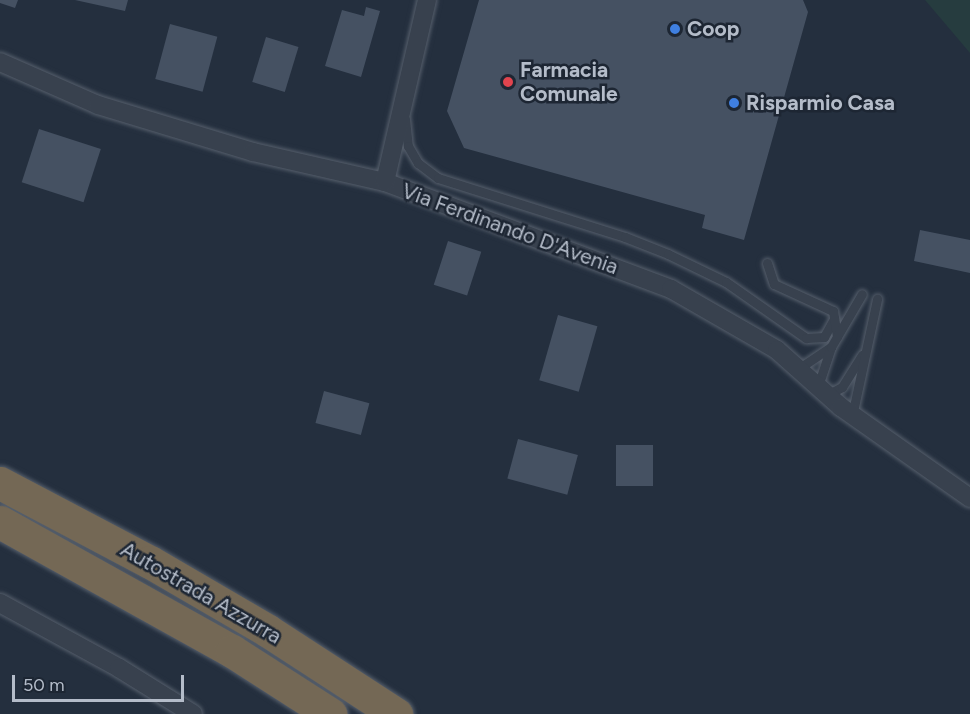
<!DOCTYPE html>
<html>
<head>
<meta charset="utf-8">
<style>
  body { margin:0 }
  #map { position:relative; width:970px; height:714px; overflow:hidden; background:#242f3e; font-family:Figtree,sans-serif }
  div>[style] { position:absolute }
  .green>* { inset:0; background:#263c3f }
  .building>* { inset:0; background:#455162; transform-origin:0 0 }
  .roads { filter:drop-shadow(0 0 2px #565f6c) drop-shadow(0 0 2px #565f6c) }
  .lane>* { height:9px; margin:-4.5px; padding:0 4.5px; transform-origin:4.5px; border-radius:4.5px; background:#38414e }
  .street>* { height:18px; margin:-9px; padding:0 9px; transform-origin:9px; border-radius:9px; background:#38414e }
  .highway>* { height:33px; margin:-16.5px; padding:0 16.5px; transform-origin:16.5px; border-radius:16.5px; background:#746855 }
  .dots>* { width:16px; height:16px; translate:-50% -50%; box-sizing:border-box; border:3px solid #1d2633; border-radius:50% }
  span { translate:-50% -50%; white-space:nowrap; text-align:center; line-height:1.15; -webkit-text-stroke:5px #1d2633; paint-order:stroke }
  .poi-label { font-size:21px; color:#b4bcc9; font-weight:700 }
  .left { translate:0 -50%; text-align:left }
  .street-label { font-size:21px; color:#b4bcc9 }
  .scale { position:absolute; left:12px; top:675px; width:172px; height:27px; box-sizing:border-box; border:3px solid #b4bcc9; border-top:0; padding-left:8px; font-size:18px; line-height:21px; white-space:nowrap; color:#b4bcc9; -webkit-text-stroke:4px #1d2633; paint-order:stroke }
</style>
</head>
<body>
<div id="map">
  <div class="green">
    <div style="clip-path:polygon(925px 0,970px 0,970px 53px)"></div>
  </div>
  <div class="building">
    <div style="clip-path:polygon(0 0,18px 0,15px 8px,0 3px)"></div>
    <div style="clip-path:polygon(75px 0,128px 0,125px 11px)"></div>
    <div style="clip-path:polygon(479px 0,803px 0,808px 12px,744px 240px,702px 228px,705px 215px,464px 148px,447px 111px)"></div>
    <div style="clip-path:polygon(366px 7px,380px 11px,361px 77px,325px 66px,342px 10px,364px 16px)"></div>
    <div style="left:170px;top:24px;width:49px;height:57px;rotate:15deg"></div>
    <div style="left:266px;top:37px;width:34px;height:47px;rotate:17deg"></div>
    <div style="left:39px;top:129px;width:65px;height:56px;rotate:18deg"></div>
    <div style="clip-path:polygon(920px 230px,970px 240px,970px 273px,914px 261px)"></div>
    <div style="left:448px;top:241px;width:35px;height:46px;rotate:18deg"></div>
    <div style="left:558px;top:315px;width:41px;height:68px;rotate:16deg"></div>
    <div style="left:324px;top:391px;width:47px;height:33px;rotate:15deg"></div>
    <div style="left:518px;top:439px;width:62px;height:41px;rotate:15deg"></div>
    <div style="left:616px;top:445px;width:37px;height:41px"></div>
  </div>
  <div class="roads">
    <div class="lane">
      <div style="left:405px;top:119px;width:27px;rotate:84deg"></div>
      <div style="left:408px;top:146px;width:20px;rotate:60deg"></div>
      <div style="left:418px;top:163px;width:25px;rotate:37deg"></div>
      <div style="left:438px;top:178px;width:196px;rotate:17.5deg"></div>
      <div style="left:625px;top:237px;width:46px;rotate:21.6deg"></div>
      <div style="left:668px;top:254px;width:64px;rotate:25.8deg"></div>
      <div style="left:726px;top:282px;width:98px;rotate:35deg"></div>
      <div style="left:806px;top:338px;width:18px;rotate:-3deg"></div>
      <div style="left:824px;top:337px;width:21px;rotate:-61deg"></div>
      <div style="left:767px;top:263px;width:22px;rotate:72deg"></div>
      <div style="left:774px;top:284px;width:65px;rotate:24.6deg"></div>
      <div style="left:833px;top:311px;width:26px;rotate:81deg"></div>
      <div style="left:798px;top:369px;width:40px;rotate:-34deg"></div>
      <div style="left:818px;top:386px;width:41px;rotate:-71.6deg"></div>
      <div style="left:831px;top:347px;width:61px;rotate:-59.7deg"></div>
      <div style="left:827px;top:395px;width:17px;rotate:-28deg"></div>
      <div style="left:842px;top:387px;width:38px;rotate:-58deg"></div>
      <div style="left:852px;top:416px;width:120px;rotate:-77.9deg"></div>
    </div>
    <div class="street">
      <div style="left:0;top:62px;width:107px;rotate:23.7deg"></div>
      <div style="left:98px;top:105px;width:162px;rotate:16.9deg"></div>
      <div style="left:253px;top:152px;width:135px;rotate:12.8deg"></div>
      <div style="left:385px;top:182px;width:305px;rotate:20.5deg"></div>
      <div style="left:671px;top:289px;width:122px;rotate:29.9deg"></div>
      <div style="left:777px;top:350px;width:86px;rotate:41.7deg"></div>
      <div style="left:841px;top:407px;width:158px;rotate:35.2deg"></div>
      <div style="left:385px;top:182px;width:187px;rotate:-77deg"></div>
      <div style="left:0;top:603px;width:136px;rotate:28.6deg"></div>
      <div style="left:119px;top:668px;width:87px;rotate:31.9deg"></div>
    </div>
    <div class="highway">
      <div style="left:0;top:483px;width:170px;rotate:27.8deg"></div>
      <div style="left:150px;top:562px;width:137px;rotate:30.3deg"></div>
      <div style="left:268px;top:631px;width:153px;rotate:33deg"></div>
      <div style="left:0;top:522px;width:265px;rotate:29.1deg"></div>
      <div style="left:232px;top:651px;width:117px;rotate:32.7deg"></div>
    </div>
  </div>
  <div class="dots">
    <div style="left:675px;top:29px;background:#3f7fe0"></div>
    <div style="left:508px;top:82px;background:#e0444e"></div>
    <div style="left:734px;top:103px;background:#3f7fe0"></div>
  </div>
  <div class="poi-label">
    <span class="left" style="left:687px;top:29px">Coop</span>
    <span class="left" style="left:520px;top:82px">Farmacia<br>Comunale</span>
    <span class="left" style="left:746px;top:103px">Risparmio Casa</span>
  </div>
  <div class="street-label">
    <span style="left:510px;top:229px;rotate:20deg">Via Ferdinando D'Avenia</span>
    <span style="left:201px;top:593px;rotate:30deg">Autostrada Azzurra</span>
  </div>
  <div class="scale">50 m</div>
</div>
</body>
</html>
